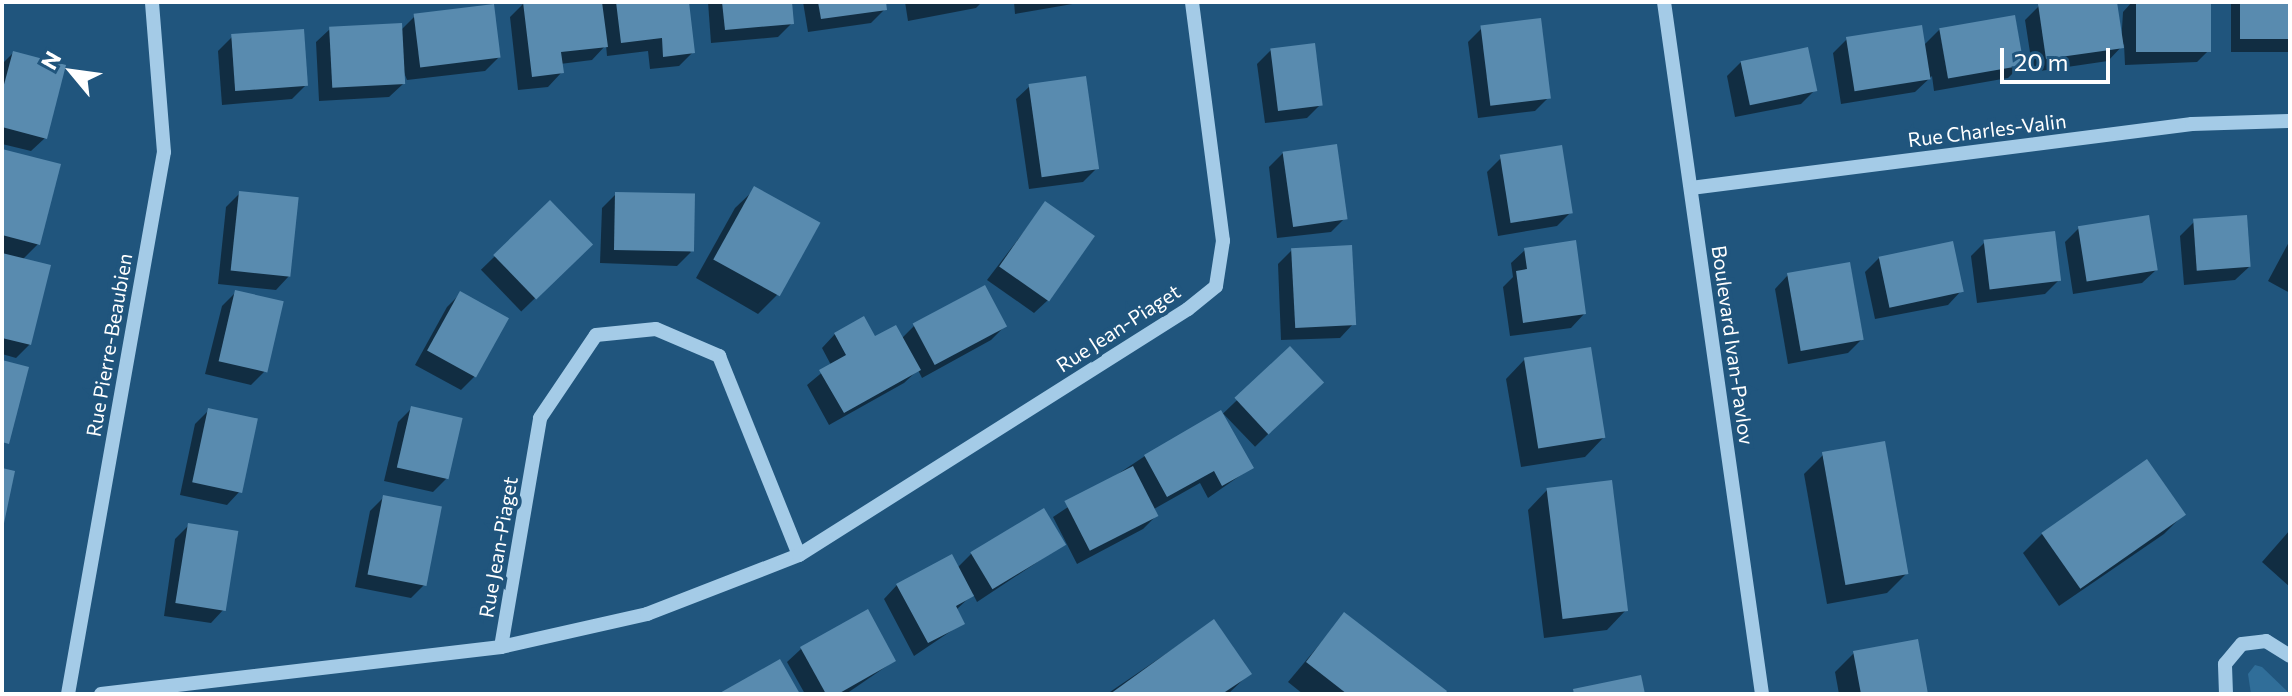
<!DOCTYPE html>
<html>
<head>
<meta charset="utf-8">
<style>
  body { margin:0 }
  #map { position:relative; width:2292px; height:696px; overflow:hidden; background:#20557d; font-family:Commissioner,sans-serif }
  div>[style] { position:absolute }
  .green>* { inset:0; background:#306e99 }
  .shadow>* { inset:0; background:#0007; transform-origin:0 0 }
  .building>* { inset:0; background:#598baf; transform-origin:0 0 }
  .minor>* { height:14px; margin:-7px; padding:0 7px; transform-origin:7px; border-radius:7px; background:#a4cbe7 }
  span { translate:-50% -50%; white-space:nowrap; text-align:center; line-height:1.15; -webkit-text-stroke:8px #20557d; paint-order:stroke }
  .street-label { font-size:20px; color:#fff }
  .frame { position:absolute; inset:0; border:4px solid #fff; pointer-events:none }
  .north { position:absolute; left:32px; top:32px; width:80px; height:80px; -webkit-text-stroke:6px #20557d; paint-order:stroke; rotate:299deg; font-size:22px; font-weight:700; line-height:32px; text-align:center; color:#fff }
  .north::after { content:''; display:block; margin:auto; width:28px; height:36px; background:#fff; clip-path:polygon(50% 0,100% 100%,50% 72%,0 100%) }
  .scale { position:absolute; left:2000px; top:48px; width:110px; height:36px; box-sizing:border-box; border:4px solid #fff; border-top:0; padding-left:10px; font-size:24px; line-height:28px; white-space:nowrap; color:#fff; -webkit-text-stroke:6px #20557d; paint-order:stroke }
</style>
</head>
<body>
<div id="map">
  <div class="green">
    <div style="clip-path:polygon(2255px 665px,2262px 667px,2290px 694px,2251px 694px,2248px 674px)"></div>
  </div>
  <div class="shadow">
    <div style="clip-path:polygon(687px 2px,693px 52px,679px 66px,650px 69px,648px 51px,607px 56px,606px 45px,592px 60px,560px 64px,561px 73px,548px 87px,518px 90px,510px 17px,524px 3px)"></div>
    <div style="clip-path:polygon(708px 2px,790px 2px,792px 23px,778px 37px,711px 43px)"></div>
    <div style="clip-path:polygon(803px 2px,884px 2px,885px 9px,871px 23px,808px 32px)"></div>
    <div style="clip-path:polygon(905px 2px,982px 2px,976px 8px,908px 21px)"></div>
    <div style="clip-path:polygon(1014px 2px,1084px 2px,1015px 14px)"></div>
    <div style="clip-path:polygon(2067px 2px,2115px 2px,2121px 45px,2123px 12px,2132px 2px,2209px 2px,2211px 48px,2197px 62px,2125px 65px,2124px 44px,2108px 61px,2033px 72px,2025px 20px,2039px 6px)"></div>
    <div style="left:2231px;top:2px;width:59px;height:50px"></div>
    <div style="clip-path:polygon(415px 16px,499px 57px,485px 71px,407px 80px,403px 70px,403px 84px,389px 97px,319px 101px,316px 42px,330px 29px,401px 30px)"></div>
    <div style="clip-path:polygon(1482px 28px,1549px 97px,1535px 111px,1478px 118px,1468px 42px)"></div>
    <div style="clip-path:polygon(1940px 29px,2021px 65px,2008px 78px,1934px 91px,1932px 76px,1915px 92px,1841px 104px,1833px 53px,1847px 39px,1923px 46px)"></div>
    <div style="clip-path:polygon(232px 37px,306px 85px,292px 99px,222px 105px,218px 51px)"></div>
    <div style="clip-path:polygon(1271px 50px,1321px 104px,1307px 118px,1265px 123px,1257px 64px)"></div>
    <div style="clip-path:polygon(13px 53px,45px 138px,31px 151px,2px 144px,2px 64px)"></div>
    <div style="clip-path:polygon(1741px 62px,1815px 90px,1801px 104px,1735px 117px,1727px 76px)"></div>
    <div style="clip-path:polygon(1030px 86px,1097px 168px,1083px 182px,1029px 189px,1016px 99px)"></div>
    <div style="clip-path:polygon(2px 151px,38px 244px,22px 260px,30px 344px,16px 358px,2px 354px)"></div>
    <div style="clip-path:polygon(1283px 153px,1345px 218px,1331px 232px,1277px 238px,1269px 167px)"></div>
    <div style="clip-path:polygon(1501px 158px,1571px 212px,1557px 226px,1498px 236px,1487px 172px)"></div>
    <div style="clip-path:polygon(755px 189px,777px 295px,758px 314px,696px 278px,735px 208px)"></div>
    <div style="clip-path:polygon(240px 193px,289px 276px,276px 290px,218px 284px,226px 207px)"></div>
    <div style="clip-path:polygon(616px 194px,691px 252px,677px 266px,600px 263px,602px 208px)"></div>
    <div style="left:550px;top:203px;width:58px;height:96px;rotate:46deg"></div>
    <div style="clip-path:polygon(1045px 204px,1048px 300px,1034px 313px,987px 280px)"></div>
    <div style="clip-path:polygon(2194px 222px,2249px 267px,2235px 280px,2184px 285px,2180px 236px)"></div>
    <div style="clip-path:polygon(2079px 228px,2156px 270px,2142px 283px,2073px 294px,2065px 242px)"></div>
    <div style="clip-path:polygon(2290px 240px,2290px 293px,2268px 281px)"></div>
    <div style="clip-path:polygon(1985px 242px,2059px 280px,2045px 294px,1977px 303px,1971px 256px)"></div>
    <div style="clip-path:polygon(1292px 250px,1353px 324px,1340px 338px,1281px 340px,1278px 264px)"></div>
    <div style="clip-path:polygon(1525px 250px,1584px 314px,1571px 328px,1510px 336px,1503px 287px,1513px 277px,1511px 263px)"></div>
    <div style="clip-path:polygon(1879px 258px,1961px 291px,1948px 305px,1875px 319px,1865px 272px)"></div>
    <div style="clip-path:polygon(1788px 275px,1862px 339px,1848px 353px,1788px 364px,1775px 289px)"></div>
    <div style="clip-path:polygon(236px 292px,265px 371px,251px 385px,205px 374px,222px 306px)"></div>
    <div style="clip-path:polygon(461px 293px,474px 377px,461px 390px,415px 365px,447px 307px)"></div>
    <div style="clip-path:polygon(914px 326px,1005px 326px,991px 340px,922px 378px,918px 370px,904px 383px,829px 425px,807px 385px,831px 365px,822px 348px,835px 334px,901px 339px)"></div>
    <div style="left:1290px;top:349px;width:46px;height:93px;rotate:46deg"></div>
    <div style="clip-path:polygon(1525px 359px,1604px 437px,1585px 457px,1521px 467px,1506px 379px)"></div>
    <div style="clip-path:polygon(412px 408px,447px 478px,433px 492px,384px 481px,398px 422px)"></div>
    <div style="clip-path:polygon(209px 410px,240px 491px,227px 505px,180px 495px,195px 424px)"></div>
    <div style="clip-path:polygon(1823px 455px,1906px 574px,1887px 593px,1827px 604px,1804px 474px)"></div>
    <div style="clip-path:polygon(1145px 456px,1251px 468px,1208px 498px,1200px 483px,1154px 509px,1157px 515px,1143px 529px,1077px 564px,1053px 517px)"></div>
    <div style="clip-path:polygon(1547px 490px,1626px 610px,1607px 630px,1544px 638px,1528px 510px)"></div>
    <div style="clip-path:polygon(384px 497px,425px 584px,411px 598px,355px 587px,370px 511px)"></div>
    <div style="clip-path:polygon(2184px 514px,2164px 534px,2059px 606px,2023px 553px,2042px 534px)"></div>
    <div style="clip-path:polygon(189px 525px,224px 609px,211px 623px,164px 616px,175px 539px)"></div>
    <div style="clip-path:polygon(2290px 530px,2290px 587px,2262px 562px)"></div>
    <div style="clip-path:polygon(1063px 545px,977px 602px,973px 594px,956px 610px,963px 623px,914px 656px,884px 599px,897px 585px,957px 568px,971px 554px)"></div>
    <div style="clip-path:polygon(1345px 614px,1442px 694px,1303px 694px,1288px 682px)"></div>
    <div style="clip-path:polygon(1214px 621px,1249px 674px,1228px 694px,1107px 694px)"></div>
    <div style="clip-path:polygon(801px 649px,894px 661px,846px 694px,805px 694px,787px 662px)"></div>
    <div style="clip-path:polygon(1854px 653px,1926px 694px,1839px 694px,1835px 672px)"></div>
  </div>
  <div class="building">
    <div style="clip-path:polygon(523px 2px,602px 2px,608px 47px,561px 52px,564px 73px,532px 77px)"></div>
    <div style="clip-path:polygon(616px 2px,689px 2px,695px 53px,663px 57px,662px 38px,621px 43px)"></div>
    <div style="clip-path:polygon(722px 2px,792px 2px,794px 24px,725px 30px)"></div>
    <div style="clip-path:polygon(818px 2px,886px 2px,887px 10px,821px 19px)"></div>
    <div style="clip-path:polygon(2117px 2px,2124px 48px,2046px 59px,2038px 4px)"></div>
    <div style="left:2136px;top:2px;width:75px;height:50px"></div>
    <div style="left:2240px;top:2px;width:50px;height:37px"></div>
    <div style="left:494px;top:4px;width:54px;height:81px;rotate:83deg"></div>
    <div style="left:2015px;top:15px;width:51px;height:77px;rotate:80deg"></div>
    <div style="left:1541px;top:18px;width:81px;height:61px;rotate:83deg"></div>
    <div style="left:402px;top:23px;width:61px;height:73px;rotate:87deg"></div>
    <div style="left:1922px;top:25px;width:55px;height:77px;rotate:81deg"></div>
    <div style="left:304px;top:29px;width:57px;height:73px;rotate:86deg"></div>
    <div style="left:1315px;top:43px;width:63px;height:45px;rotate:83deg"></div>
    <div style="left:1808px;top:47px;width:45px;height:69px;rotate:78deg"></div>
    <div style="clip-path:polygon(13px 51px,66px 65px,47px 139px,2px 127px,2px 92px)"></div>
    <div style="left:1086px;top:76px;width:94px;height:58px;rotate:82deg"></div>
    <div style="left:1337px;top:144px;width:76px;height:55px;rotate:82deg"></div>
    <div style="left:1562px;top:145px;width:69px;height:63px;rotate:81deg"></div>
    <div style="clip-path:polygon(2px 149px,61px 164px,40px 245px,2px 235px)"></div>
    <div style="left:754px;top:186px;width:76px;height:84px;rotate:29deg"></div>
    <div style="left:239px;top:191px;width:60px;height:80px;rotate:6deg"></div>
    <div style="left:615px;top:192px;width:80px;height:58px;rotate:1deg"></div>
    <div style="left:550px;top:200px;width:62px;height:79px;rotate:46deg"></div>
    <div style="left:1045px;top:201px;width:61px;height:80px;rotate:35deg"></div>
    <div style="left:2149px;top:215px;width:56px;height:72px;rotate:81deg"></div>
    <div style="left:2247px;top:215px;width:52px;height:54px;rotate:86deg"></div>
    <div style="left:2055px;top:231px;width:50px;height:72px;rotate:83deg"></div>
    <div style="clip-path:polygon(1576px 240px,1586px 314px,1523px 323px,1516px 271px,1527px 269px,1524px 248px)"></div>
    <div style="left:1953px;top:241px;width:52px;height:76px;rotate:78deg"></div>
    <div style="left:1352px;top:245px;width:80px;height:61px;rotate:87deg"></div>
    <div style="clip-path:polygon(2px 253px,51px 265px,31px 345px,2px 338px)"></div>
    <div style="left:1850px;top:262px;width:79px;height:64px;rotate:80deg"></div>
    <div style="left:985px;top:285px;width:47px;height:82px;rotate:62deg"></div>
    <div style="left:235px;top:290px;width:50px;height:73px;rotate:13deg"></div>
    <div style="left:460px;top:291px;width:56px;height:68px;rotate:29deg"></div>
    <div style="clip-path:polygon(864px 316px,875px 336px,896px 325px,921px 370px,844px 413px,819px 370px,846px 355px,834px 333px)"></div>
    <div style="left:1290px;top:346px;width:50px;height:76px;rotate:47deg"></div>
    <div style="left:1591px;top:347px;width:92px;height:68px;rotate:81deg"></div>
    <div style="clip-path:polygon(2px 360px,29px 367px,9px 444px,2px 442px)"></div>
    <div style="left:411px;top:406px;width:53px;height:63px;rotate:13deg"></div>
    <div style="left:208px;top:408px;width:51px;height:76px;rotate:12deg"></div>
    <div style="clip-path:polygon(1221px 410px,1254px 468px,1222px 486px,1214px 471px,1167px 497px,1144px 455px)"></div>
    <div style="left:1885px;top:441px;width:135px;height:64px;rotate:80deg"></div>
    <div style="left:2147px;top:459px;width:68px;height:129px;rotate:55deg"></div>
    <div style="left:1133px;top:466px;width:56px;height:77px;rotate:63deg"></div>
    <div style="clip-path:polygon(2px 468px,15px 471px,3px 528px,2px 528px)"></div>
    <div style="left:1612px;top:480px;width:132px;height:66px;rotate:83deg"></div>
    <div style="left:383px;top:495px;width:60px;height:81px;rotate:11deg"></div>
    <div style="left:1044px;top:508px;width:43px;height:86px;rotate:59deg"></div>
    <div style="left:188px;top:523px;width:51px;height:81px;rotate:9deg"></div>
    <div style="clip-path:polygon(952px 554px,974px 596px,956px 606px,965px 624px,928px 643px,896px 584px)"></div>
    <div style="clip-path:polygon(868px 609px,896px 661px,838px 694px,826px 694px,800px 647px)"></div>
    <div style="clip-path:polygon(1344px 612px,1447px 691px,1445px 694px,1347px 694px,1306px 662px)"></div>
    <div style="clip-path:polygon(1214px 619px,1252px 674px,1222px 694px,1110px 694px)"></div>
    <div style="clip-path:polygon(1918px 639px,1928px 694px,1861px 694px,1853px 651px)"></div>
    <div style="clip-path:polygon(780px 659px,800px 694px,718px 694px)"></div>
    <div style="clip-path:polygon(1641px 675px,1645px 694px,1574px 694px,1573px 689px)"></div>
  </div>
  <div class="minor">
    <div style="left:1664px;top:2px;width:699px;rotate:81.94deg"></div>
    <div style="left:1691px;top:188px;width:505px;rotate:-7.28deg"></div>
    <div style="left:2192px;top:124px;width:98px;rotate:-1.8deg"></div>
    <div style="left:501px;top:647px;width:232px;rotate:-80.3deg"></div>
    <div style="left:540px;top:418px;width:100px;rotate:-56deg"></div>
    <div style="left:596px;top:335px;width:60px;rotate:-5.7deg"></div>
    <div style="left:656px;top:329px;width:69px;rotate:23.2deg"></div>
    <div style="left:719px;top:356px;width:214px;rotate:68.1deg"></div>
    <div style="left:68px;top:694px;width:550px;rotate:-79.96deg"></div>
    <div style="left:164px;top:152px;width:150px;rotate:-94.6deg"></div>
    <div style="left:101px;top:694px;width:403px;rotate:-6.7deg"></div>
    <div style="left:501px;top:647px;width:150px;rotate:-12.7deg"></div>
    <div style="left:647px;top:614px;width:163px;rotate:-21.2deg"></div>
    <div style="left:799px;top:555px;width:460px;rotate:-32.3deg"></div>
    <div style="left:1188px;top:309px;width:36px;rotate:-39deg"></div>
    <div style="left:1216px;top:286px;width:46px;rotate:-81.2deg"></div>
    <div style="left:1223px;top:241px;width:241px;rotate:-97.4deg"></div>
    <div style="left:2226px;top:694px;width:30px;rotate:-92deg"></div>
    <div style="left:2225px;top:664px;width:26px;rotate:-50deg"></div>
    <div style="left:2242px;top:644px;width:24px;rotate:-7deg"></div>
    <div style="left:2266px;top:641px;width:28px;rotate:32deg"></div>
  </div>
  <div class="street-label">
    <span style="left:1987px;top:130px;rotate:-7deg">Rue Charles-Valin</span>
    <span style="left:1118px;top:328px;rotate:-33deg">Rue Jean-Piaget</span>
    <span style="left:109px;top:345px;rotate:-80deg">Rue Pierre-Beaubien</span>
    <span style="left:1733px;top:345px;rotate:82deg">Boulevard Ivan-Pavlov</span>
    <span style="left:498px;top:547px;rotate:-80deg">Rue Jean-Piaget</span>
  </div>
  <div class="frame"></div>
  <div class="north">N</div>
  <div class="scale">20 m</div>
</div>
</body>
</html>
